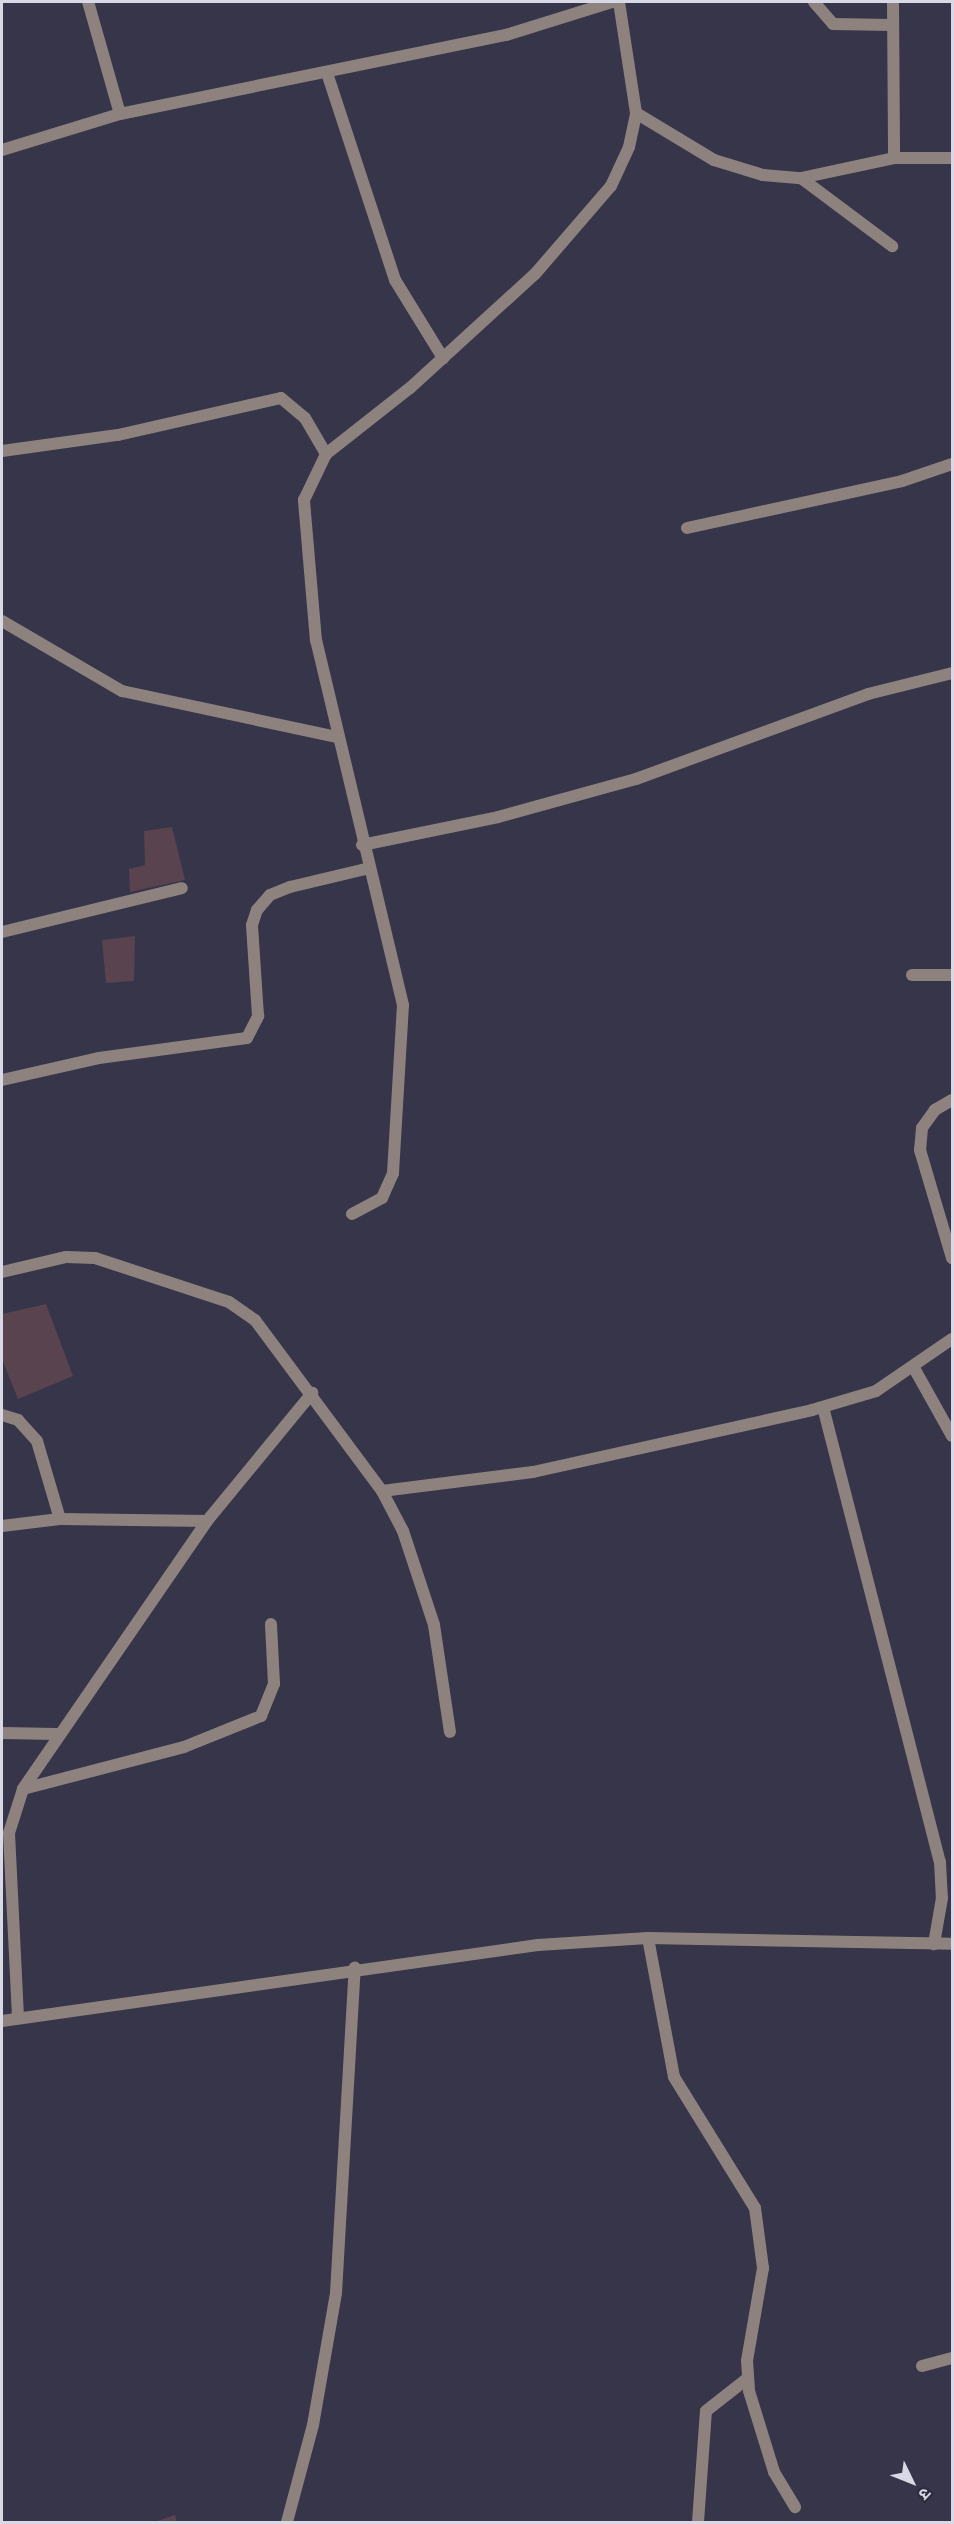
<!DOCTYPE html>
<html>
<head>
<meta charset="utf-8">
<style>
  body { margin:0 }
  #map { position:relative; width:954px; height:2524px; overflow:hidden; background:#363549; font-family:"IBM Plex Serif","Noto Sans Devanagari",serif }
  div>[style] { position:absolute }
  .building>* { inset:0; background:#59434f }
  .street>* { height:12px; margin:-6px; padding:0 6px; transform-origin:6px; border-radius:6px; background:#8e827f }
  span { translate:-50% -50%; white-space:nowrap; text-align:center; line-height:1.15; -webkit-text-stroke:4.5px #2c2b3e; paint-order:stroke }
  .frame { position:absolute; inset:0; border:3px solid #d9d9e6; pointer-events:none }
  .north { position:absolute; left:882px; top:2452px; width:60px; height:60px; -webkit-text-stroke:4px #2c2b3e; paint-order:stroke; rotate:133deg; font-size:16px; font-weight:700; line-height:24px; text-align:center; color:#d9d9e6 }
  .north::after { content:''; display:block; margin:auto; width:21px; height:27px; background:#d9d9e6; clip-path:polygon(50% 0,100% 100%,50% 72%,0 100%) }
</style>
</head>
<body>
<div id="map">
  <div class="building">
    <div style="clip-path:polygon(172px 827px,185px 880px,130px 892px,129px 869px,145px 865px,144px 831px)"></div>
    <div style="clip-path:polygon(135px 936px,134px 981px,106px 983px,102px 940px)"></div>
    <div style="clip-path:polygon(46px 1304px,73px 1376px,18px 1399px,2px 1359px,2px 1314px)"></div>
    <div style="clip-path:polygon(175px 2515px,177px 2522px,154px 2522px)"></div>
  </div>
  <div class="street">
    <div style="left:814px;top:2px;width:29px;rotate:49deg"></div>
    <div style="left:833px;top:24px;width:58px;rotate:1deg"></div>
    <div style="left:893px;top:2px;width:156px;rotate:89.6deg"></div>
    <div style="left:327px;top:73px;width:218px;rotate:71.8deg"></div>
    <div style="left:395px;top:280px;width:92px;rotate:58.4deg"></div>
    <div style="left:636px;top:113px;width:91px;rotate:31.1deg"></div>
    <div style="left:714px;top:160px;width:51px;rotate:17deg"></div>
    <div style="left:763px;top:175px;width:38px;rotate:5deg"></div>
    <div style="left:801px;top:178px;width:95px;rotate:-12.1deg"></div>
    <div style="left:894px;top:158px;width:58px"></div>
    <div style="left:120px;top:114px;width:394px;rotate:-11.6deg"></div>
    <div style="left:506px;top:35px;width:111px;rotate:-17.3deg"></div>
    <div style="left:2px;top:150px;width:123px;rotate:-17deg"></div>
    <div style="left:120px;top:114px;width:116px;rotate:-105.9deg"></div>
    <div style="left:801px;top:178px;width:114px;rotate:36.8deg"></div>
    <div style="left:2px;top:451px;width:117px;rotate:-7.9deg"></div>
    <div style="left:118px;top:435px;width:167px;rotate:-12.8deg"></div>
    <div style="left:281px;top:398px;width:31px;rotate:40deg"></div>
    <div style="left:305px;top:418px;width:42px;rotate:59.7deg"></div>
    <div style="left:687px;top:528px;width:220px;rotate:-12.3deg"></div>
    <div style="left:902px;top:481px;width:53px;rotate:-18.8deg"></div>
    <div style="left:2px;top:621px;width:139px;rotate:30.3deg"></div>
    <div style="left:122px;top:691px;width:219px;rotate:12.1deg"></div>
    <div style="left:362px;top:845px;width:139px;rotate:-11.6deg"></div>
    <div style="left:498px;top:817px;width:143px;rotate:-15.4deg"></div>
    <div style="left:636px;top:779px;width:247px;rotate:-20.1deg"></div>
    <div style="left:868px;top:694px;width:87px;rotate:-14deg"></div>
    <div style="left:2px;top:932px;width:185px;rotate:-13.7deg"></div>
    <div style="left:912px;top:975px;width:40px"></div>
    <div style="left:2px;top:1080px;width:99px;rotate:-12.8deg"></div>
    <div style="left:99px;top:1058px;width:149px;rotate:-7.7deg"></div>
    <div style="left:247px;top:1038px;width:25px;rotate:-63deg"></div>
    <div style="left:258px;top:1016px;width:91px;rotate:-93.8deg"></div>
    <div style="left:252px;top:925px;width:16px;rotate:-72deg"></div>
    <div style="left:257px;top:910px;width:20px;rotate:-49deg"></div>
    <div style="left:270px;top:895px;width:22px;rotate:-22deg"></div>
    <div style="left:290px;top:887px;width:82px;rotate:-13.4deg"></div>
    <div style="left:952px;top:1100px;width:20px;rotate:150deg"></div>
    <div style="left:935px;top:1110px;width:22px;rotate:126deg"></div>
    <div style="left:922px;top:1128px;width:22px;rotate:95deg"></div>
    <div style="left:920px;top:1150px;width:113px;rotate:73.5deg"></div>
    <div style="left:352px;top:1214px;width:34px;rotate:-28deg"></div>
    <div style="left:382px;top:1198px;width:27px;rotate:-66deg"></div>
    <div style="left:393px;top:1173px;width:168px;rotate:-86.6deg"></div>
    <div style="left:403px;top:1005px;width:374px;rotate:-103.4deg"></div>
    <div style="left:316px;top:641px;width:142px;rotate:-94.9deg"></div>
    <div style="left:304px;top:500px;width:51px;rotate:-64.4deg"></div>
    <div style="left:326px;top:454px;width:107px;rotate:-38.2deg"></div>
    <div style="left:410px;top:388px;width:169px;rotate:-42.4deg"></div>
    <div style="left:535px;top:274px;width:116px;rotate:-49.2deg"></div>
    <div style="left:611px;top:186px;width:43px;rotate:-65.2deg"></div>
    <div style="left:629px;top:147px;width:35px;rotate:-78deg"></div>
    <div style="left:636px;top:113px;width:112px;rotate:-98.7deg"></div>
    <div style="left:2px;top:1272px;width:66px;rotate:-13.2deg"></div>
    <div style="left:66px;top:1257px;width:29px;rotate:2deg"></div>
    <div style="left:95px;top:1258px;width:141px;rotate:18.2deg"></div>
    <div style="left:229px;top:1302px;width:32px;rotate:35deg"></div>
    <div style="left:255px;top:1320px;width:213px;rotate:53.4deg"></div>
    <div style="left:382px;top:1491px;width:45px;rotate:62.3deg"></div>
    <div style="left:403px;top:1531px;width:99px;rotate:71.7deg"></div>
    <div style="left:434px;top:1625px;width:108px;rotate:81.5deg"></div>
    <div style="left:914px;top:1368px;width:78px;rotate:60.8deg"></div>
    <div style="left:823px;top:1407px;width:470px;rotate:75.6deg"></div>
    <div style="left:940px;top:1862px;width:36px;rotate:87deg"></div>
    <div style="left:942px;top:1898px;width:47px;rotate:99.9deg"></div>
    <div style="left:2px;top:1415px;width:17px;rotate:17deg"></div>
    <div style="left:18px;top:1420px;width:28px;rotate:48deg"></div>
    <div style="left:37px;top:1441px;width:81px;rotate:73.6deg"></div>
    <div style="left:382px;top:1491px;width:152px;rotate:-7.2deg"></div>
    <div style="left:533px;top:1472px;width:286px;rotate:-12.5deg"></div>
    <div style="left:812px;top:1410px;width:67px;rotate:-16.5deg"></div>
    <div style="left:876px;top:1391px;width:92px;rotate:-34.4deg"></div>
    <div style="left:207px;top:1521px;width:166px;rotate:-50.6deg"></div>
    <div style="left:2px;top:1526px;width:58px;rotate:-6.9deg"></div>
    <div style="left:60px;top:1519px;width:147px;rotate:0.8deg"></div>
    <div style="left:207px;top:1521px;width:325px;rotate:124.5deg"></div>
    <div style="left:23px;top:1789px;width:46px;rotate:107.7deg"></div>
    <div style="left:9px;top:1833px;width:185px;rotate:87.2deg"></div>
    <div style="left:2px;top:1733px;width:55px;rotate:1deg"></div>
    <div style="left:23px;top:1789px;width:166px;rotate:-14.6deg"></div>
    <div style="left:184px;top:1747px;width:83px;rotate:-21.9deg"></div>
    <div style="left:261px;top:1716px;width:35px;rotate:-68deg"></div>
    <div style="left:274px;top:1684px;width:60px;rotate:-92.9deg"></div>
    <div style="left:648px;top:1938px;width:141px;rotate:79.4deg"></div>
    <div style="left:674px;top:2077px;width:154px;rotate:58.3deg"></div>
    <div style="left:755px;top:2208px;width:61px;rotate:82.4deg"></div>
    <div style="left:763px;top:2268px;width:94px;rotate:99.8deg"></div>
    <div style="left:747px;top:2361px;width:30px;rotate:86deg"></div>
    <div style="left:749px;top:2391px;width:85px;rotate:72.8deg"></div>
    <div style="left:774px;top:2472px;width:41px;rotate:59deg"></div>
    <div style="left:2px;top:2021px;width:541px;rotate:-8.07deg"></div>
    <div style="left:538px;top:1945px;width:110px;rotate:-3.6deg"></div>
    <div style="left:648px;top:1938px;width:304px;rotate:1.1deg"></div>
    <div style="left:922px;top:2366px;width:31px;rotate:-15deg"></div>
    <div style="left:287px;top:2522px;width:100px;rotate:-75deg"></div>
    <div style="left:313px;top:2425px;width:134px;rotate:-80.1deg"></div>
    <div style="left:336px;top:2293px;width:326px;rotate:-86.7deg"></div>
    <div style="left:698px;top:2522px;width:111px;rotate:-85.9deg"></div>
    <div style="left:706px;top:2411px;width:53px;rotate:-38.2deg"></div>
  </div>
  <div class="frame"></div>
  <div class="north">उ</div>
</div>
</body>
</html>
